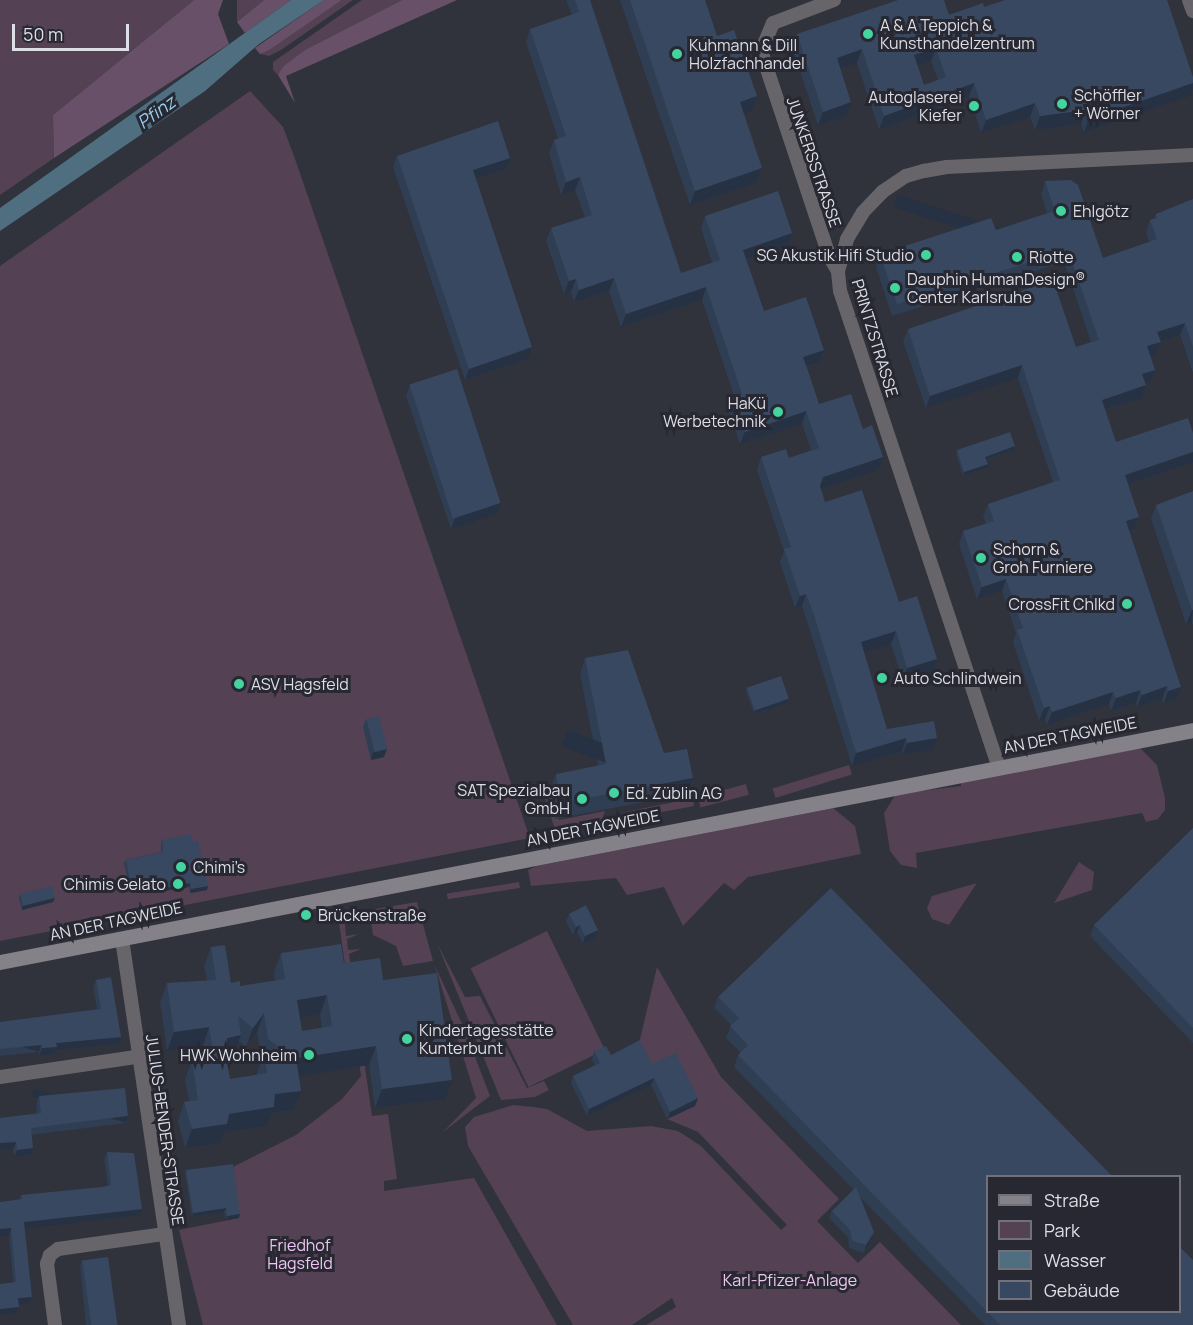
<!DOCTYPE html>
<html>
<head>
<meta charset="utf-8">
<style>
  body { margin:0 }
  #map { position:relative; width:1193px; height:1325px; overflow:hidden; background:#30323c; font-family:Manrope,sans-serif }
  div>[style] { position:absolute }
  .green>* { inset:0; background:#544154; transform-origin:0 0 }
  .forest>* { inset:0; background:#685168 }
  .water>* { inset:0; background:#4f6f81 }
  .minor>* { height:14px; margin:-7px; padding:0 7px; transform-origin:7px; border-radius:7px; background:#67656a }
  .secondary>* { height:15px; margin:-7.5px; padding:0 7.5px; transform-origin:7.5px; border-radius:7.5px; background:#848189 }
  .wall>* { inset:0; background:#2f3e53 }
  .shaded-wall>* { inset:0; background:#263243; transform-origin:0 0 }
  .building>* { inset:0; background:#374860; transform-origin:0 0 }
  .dots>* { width:16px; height:16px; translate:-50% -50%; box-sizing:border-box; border:3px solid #272832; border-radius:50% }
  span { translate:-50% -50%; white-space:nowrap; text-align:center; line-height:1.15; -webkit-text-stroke:6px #272832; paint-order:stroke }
  .poi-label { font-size:16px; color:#dedfe6 }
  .left { translate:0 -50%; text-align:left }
  .right { translate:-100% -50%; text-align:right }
  .street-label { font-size:16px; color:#dedfe6 }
  .park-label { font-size:16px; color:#f0c4f1 }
  .water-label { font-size:18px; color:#95d0f1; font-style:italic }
  .legend { position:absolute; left:986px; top:1175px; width:195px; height:138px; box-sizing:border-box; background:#272832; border:2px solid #70717a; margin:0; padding:8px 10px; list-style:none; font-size:18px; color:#dedfe6 }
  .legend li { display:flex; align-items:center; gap:12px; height:30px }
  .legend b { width:30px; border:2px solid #70717a }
  .scale { position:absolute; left:12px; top:24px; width:117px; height:27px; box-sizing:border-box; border:3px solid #dedfe6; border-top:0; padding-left:8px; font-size:18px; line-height:21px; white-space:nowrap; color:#dedfe6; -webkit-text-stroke:4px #272832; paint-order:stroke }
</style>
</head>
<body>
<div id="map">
  <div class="green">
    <div style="clip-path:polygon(0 0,194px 0,53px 115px,54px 158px,0 195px)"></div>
    <div style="clip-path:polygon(237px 0,264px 0,237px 22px)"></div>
    <div style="clip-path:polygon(342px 0,353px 0,281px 50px,269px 56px,260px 54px)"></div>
    <div style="clip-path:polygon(362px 0,402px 0,305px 50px,278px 75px,273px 70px,273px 62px)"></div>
    <div style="clip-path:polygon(250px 91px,283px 127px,294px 156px,530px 838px,0 941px,0 266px)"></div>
    <div style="clip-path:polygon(1140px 748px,1157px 765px,1165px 798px,1165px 810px,1158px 819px,1146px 822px,1142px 813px,916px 853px,917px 868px,901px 865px,890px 851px,884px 813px,896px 794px,961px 786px,961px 782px)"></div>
    <div style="left:849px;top:765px;width:10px;height:80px;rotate:73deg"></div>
    <div style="left:746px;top:784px;width:11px;height:50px;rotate:75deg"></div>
    <div style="clip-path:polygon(553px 789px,559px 820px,605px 811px,601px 824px,556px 833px,543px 792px)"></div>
    <div style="clip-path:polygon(693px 798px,694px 806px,625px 819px,621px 813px)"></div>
    <div style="clip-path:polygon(833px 808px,855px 826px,861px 854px,748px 877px,734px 890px,724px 883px,683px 926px,664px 887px,627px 895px,616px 878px,531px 886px,528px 870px,537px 866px)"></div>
    <div style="clip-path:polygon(1079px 862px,1094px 872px,1092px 890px,1054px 903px)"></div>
    <div style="left:519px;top:882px;width:6px;height:73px;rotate:81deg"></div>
    <div style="clip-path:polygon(977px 883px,949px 925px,932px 919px,927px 908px,932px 896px)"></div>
    <div style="clip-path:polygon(417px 902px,433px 961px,403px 966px,396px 946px,373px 935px,369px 910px)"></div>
    <div style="clip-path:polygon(356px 913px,357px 922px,345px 924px,346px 936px,359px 934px,347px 939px,348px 950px,361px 949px,349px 954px,372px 1116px,388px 1114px,397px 1179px,384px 1181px,384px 1191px,474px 1178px,557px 1325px,203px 1325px,179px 1230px,239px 1218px,233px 1167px,296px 1135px,342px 1099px,361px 1076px,338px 916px)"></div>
    <div style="left:547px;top:931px;width:132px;height:85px;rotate:64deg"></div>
    <div style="clip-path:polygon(437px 943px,465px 997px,480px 996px,527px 1088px,544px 1081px,549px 1090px,535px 1097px,501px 1100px)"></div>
    <div style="clip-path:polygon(435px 966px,464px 1028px,490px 1096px,443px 1132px,476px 1098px)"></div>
    <div style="clip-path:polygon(657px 967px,721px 1077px,839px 1199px,817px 1221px,858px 1263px,880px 1242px,961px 1325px,646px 1325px,676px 1307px,672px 1298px,632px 1325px,573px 1325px,468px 1146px,465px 1127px,474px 1117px,513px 1105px,533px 1107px,547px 1109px,587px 1131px,651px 1126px,678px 1131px,701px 1146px,781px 1230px,787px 1225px,698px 1132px,667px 1119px,695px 1105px,649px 1072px,638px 1048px)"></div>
  </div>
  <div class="forest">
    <div style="clip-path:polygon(194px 0,223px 0,218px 14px,229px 44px,54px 158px,53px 115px)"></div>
    <div style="clip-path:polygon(264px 0,291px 0,245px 33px,237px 22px)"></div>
    <div style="clip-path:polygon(324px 0,342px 0,269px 50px,260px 54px,255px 48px)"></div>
    <div style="clip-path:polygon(402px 0,457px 0,286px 76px,295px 103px,278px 75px,284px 66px,305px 50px)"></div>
  </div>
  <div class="water">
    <div style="clip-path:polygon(291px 0,324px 0,259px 44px,205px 91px,0 231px,0 208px)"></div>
  </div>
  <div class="minor">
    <div style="left:834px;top:0;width:65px;rotate:159.3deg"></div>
    <div style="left:773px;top:23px;width:30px;rotate:113deg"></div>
    <div style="left:761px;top:51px;width:216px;rotate:71.6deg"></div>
    <div style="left:829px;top:256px;width:17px;rotate:59deg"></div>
    <div style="left:1189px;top:0;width:12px;rotate:70deg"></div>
    <div style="left:999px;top:768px;width:503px;rotate:-108.43deg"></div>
    <div style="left:840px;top:291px;width:20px;rotate:-96deg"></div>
    <div style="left:838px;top:271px;width:33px;rotate:-74deg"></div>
    <div style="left:847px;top:239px;width:31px;rotate:-59deg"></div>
    <div style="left:863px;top:212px;width:28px;rotate:-46deg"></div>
    <div style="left:882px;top:192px;width:29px;rotate:-34deg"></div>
    <div style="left:906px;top:176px;width:19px;rotate:-16deg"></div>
    <div style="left:924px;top:171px;width:23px;rotate:-10deg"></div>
    <div style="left:947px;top:167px;width:246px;rotate:-2.8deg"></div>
    <div style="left:122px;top:939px;width:390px;rotate:81.6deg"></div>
    <div style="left:0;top:1077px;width:137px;rotate:-8.4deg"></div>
    <div style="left:55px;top:1325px;width:62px;rotate:-97.5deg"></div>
    <div style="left:47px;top:1264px;width:9px;rotate:-72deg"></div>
    <div style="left:50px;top:1255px;width:10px;rotate:-37deg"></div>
    <div style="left:58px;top:1249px;width:106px;rotate:-8.1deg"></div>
  </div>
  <div class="secondary">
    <div style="left:0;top:962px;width:1215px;rotate:-11deg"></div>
  </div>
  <div class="wall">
    <div style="clip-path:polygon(566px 0,590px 0,681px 273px,712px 263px,701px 228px,705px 216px,792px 233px,788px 246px,746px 260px,764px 311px,824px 350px,820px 362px,807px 367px,819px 404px,863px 429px,883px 457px,878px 470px,820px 489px,825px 502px,899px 602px,937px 659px,932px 672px,903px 681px,891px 644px,864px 652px,887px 729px,932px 750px,902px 755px,902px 751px,852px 766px,809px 628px,802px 606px,795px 608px,780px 562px,784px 551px,757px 470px,761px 457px,789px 458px,811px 450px,802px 424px,740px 444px,728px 409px,733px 397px,734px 396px,702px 300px,621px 327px,609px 291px,574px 302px,571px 292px,564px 294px,546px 241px,551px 228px,585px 217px,575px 190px,561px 195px,549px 153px,554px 140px,558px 139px,526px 42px,530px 29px,572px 15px)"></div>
    <div style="clip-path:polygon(620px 0,705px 0,717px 36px,757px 96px,752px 111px,743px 113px,762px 168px,757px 183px,690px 205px)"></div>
    <div style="clip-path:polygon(evenodd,984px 7px,1190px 96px,1084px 132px,1081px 124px,1035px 130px,1030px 117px,981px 133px,969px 96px,879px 130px,857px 63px,840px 68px,846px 116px,818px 125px,792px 47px,797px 34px,949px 15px,984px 7px,931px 61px,938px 80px,924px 85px,918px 66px,931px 61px)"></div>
    <div style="clip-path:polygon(397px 156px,510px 158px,506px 169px,475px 179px,528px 359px,465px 380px,393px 167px)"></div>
    <div style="clip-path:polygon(1045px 181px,1103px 258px,1149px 242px,1146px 232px,1150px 220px,1154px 219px,1156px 214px,1193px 199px,1193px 373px,1180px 335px,1160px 342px,1156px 354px,1150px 356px,1155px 370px,1150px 382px,1146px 384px,1142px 398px,1105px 410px,1116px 442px,1193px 463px,1128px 485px,1139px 517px,1135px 529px,1129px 531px,1176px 699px,1164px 703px,1162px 699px,1137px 707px,1136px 703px,1111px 711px,1109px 704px,1047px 725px,1045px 719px,1039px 721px,1013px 642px,1016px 633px,1002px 591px,977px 599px,959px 544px,963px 531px,986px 524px,983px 516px,988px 504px,1053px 482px,1018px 378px,926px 408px,903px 341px,908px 329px,1076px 347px,1091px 342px,1064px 262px,892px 316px,876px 267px,880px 254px,996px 230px,1047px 213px,1041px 194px)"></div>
    <div style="clip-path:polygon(410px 385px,497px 514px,451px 529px,406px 396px)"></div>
    <div style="clip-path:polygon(957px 450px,1014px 450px,986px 460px,987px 468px,963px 476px,956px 453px)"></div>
    <div style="clip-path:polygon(1193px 491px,1193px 625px,1192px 623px,1186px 624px,1151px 519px,1156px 505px)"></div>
    <div style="clip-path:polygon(585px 658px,664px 753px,693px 778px,687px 794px,555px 819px,550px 790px,556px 774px,598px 766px,580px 674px)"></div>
    <div style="clip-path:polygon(747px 687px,787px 703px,754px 714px,746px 691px)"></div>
    <div style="clip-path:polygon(366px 719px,384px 757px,371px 760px,363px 727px)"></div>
    <div style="clip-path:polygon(1193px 828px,1193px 1043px,1090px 936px,1094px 925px)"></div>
    <div style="clip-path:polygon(162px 840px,193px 842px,207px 890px,190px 893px,189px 887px,158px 892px,156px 885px,130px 890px,124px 863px,126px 860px,161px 852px,161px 843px)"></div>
    <div style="clip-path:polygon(20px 894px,55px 898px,53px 902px,22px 910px,19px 898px)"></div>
    <div style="clip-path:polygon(569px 914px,598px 930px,595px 938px,583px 944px,577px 932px,573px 935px,566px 921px)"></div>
    <div style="clip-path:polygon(evenodd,211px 947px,231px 983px,240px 986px,275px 981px,274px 972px,281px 953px,344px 963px,383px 980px,445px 1099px,375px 1108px,369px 1065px,299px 1076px,301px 1091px,294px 1110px,271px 1113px,267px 1126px,224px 1132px,220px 1143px,185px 1148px,178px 1121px,184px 1102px,189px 1101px,185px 1079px,192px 1060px,204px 1058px,203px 1046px,167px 1051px,160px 1002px,167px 983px,207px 981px,204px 966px,211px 947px,320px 1014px,322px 1028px,302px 1031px,300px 1017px,320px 1014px,211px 947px,257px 1032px,261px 1058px,262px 1059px,257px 1073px,257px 1075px,230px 1079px,228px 1069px,239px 1041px,246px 1047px,257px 1032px)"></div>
    <div style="clip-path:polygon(96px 980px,121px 1037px,119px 1044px,56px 1050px,54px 1054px,39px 1056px,39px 1052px,0 1056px,0 1022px,97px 1009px,93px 987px)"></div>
    <div style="clip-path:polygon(718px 997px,1193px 1325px,985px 1325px,860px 1197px,874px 1232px,871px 1240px,864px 1253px,849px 1248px,848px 1237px,829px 1218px,832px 1211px,854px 1190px,734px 1067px,738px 1055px,741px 1053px,726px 1038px,731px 1025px,714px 1008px)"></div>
    <div style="clip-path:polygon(594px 1051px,652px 1064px,698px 1098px,695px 1106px,667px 1119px,651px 1085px,587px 1116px,571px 1083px,573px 1076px,595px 1065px,592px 1059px)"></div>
    <div style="clip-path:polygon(39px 1096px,128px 1116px,126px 1123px,31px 1135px,33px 1148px,30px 1155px,14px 1157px,13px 1149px,0 1150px,37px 1114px,36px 1104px)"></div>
    <div style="clip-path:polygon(107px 1152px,140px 1215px,25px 1228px,29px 1303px,19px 1304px,19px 1307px,16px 1313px,9px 1235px,21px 1195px,103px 1187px,108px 1186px,104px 1159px)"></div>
    <div style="clip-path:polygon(186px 1170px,239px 1218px,226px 1220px,224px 1212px,192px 1217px,185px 1173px)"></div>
    <div style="clip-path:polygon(82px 1259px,117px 1325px,86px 1325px,80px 1266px)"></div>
  </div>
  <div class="shaded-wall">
    <div style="clip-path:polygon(936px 48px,931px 61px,909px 69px,914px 55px)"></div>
    <div style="clip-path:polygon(862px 49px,857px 63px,832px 71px,837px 58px)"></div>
    <div style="clip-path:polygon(974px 83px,969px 96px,879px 130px,884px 116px)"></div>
    <div style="clip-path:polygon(1193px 83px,1193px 88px,1190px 96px,1084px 132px,1089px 119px)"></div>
    <div style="clip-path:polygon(757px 96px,752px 111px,734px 116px,740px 102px)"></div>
    <div style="clip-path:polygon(851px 102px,846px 116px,818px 125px,823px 112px)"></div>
    <div style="clip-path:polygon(1035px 103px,1030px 117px,981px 133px,986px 120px)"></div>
    <div style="clip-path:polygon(1086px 110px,1081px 124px,1035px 130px,1040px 116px)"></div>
    <div style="clip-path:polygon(510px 158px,506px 169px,468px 181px,473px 170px)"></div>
    <div style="clip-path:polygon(762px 168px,757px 183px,690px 205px,695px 191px)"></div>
    <div style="clip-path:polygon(580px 177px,575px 190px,561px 195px,566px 182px)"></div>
    <div style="clip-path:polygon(792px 233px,788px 246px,738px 262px,743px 250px)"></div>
    <div style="left:1068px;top:250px;width:13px;height:179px;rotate:108deg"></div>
    <div style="clip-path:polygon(614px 278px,609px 291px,574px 302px,579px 290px)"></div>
    <div style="clip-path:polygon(576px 279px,571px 292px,564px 294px,569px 281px)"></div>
    <div style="clip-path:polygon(706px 287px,702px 300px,621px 327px,626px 314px)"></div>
    <div style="clip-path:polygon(1185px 323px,1180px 335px,1160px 342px,1156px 354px,1142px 359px,1147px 346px,1157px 332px)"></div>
    <div style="clip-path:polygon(532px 347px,528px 359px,465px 380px,469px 369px)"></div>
    <div style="clip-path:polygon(824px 350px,820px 362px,799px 369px,803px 357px)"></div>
    <div style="clip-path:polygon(1022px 365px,1018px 378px,926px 408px,930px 396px)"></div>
    <div style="clip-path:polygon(1155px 370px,1150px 382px,1138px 387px,1142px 374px)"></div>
    <div style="clip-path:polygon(1146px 385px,1142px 398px,1097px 412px,1102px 400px)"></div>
    <div style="clip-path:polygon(806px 411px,802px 424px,740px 444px,745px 432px)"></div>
    <div style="clip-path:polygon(1015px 446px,1014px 450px,984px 460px,985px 457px)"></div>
    <div style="clip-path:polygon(1193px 452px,1193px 463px,1121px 487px,1125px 475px)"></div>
    <div style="clip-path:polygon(883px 457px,878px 470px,818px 490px,823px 477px)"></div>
    <div style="clip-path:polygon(988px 464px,987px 468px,963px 476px,964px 472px)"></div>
    <div style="clip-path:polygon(501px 503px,497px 514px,451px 529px,455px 518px)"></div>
    <div style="clip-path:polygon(1139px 517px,1135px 529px,1121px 534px,1126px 521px)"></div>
    <div style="clip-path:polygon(1006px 579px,1002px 591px,977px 599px,982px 587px)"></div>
    <div style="clip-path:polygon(806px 594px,802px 606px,795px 608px,800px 596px)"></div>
    <div style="clip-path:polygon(1192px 610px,1193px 610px,1192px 623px,1186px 624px)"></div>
    <div style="clip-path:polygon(896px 631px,891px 644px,856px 655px,861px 642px)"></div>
    <div style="clip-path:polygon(937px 659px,932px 672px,903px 681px,907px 668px)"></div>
    <div style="clip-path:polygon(1167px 686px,1162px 699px,1137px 707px,1142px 695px)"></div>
    <div style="clip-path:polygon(1181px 687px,1176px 699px,1164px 703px,1168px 691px)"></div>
    <div style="clip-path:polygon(1140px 690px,1136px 703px,1111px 711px,1116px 698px)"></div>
    <div style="clip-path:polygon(1113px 692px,1109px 704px,1047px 725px,1052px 712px)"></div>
    <div style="clip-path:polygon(789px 699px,787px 703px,754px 714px,755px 710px)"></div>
    <div style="clip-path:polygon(1050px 706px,1045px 719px,1039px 721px,1044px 708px)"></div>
    <div style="clip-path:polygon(906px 738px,902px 751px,852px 766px,856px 753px)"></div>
    <div style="clip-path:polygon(937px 738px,932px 750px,902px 755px,907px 743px)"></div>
    <div style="clip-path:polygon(387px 749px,384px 757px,371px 760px,373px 752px)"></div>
    <div style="left:693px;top:778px;width:17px;height:134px;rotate:111deg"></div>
    <div style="clip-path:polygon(158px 881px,156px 885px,130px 890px,131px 886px)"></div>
    <div style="clip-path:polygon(190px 883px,189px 887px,158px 892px,160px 889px)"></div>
    <div style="clip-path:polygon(208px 886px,207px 890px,190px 893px,191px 889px)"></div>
    <div style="clip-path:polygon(55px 898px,53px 902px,22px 910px,23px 906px)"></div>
    <div style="clip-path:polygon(580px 925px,577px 932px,573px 935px,576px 927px)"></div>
    <div style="clip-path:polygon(598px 930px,595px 938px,583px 944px,585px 936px)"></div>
    <div style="clip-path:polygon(327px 995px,320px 1014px,290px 1019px,297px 1000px)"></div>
    <div style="clip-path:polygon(264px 1013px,257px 1032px,246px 1047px,253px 1028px)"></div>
    <div style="clip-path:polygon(209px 1027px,203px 1046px,167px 1051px,174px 1032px)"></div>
    <div style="clip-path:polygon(241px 1035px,227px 1072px,227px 1062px,220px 1057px,227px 1038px)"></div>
    <div style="clip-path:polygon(121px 1037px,119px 1044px,56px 1050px,54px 1054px,39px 1056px,42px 1048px,56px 1043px)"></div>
    <div style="left:41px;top:1045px;width:7px;height:41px;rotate:106deg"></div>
    <div style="clip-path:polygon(376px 1046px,369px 1065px,290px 1078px,296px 1058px)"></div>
    <div style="clip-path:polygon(654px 1078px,651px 1085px,587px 1116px,589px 1109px)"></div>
    <div style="clip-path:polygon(452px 1080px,445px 1099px,375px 1108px,382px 1089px)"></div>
    <div style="clip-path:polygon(301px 1091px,294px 1110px,271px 1113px,267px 1126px,224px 1132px,220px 1143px,185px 1148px,192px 1129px,275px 1094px)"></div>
    <div style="clip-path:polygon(698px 1098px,695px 1106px,667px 1119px,670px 1112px)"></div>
    <div style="left:128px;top:1116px;width:7px;height:98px;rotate:106deg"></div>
    <div style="clip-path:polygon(16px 1142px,13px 1149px,0 1150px,0 1143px)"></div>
    <div style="clip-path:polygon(33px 1148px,30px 1155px,14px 1157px,17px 1150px)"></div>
    <div style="clip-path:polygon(226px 1208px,224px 1212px,192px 1217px,193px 1213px)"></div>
    <div style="clip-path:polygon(142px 1209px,140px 1215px,22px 1229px,24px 1222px)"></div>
    <div style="clip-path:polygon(240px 1214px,239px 1218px,226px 1220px,227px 1216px)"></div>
    <div style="clip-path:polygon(11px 1228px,9px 1235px,0 1236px,0 1229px)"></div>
    <div style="clip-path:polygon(874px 1232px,871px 1240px,864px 1253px,866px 1245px)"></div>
    <div style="clip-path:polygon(32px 1297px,29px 1303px,16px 1305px,18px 1298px)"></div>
    <div style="clip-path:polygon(19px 1307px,16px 1313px,0 1315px,0 1309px)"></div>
  </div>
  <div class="building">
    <div style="clip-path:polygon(575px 0,590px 0,681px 273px,720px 260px,705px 216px,778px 191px,792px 233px,743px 250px,764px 311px,806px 297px,824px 350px,803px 357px,819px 404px,851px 394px,863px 429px,872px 425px,883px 457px,823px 477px,820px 486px,825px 502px,862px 490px,899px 602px,917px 596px,937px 659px,907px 668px,896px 631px,861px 642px,887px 729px,934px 721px,937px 738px,907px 743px,906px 738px,856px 753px,814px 615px,806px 594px,800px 596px,784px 549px,791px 547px,761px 457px,786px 449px,789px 458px,819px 448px,806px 411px,745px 432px,733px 397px,742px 394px,706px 287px,626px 314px,614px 278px,579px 290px,576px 279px,569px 281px,551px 228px,592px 215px,580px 177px,566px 182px,554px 140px,566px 136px,530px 29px,579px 12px)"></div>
    <div style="clip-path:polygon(630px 0,705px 0,717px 36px,734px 30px,757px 96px,740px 102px,762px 168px,695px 191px)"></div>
    <div style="clip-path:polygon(evenodd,898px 0,944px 0,949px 15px,983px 3px,984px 7px,1005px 0,1167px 0,1193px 77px,1193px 83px,1089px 119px,1086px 110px,1040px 116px,1035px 103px,986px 120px,974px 83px,884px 116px,862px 49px,837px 58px,851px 102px,823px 112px,797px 34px,898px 0,936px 48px,946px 77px,924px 85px,914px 55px,936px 48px)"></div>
    <div style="clip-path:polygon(498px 121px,510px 158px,473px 170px,532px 347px,469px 369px,397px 156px)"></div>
    <div style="clip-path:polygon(1071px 180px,1078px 185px,1103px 258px,1157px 239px,1150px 220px,1157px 218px,1156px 214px,1193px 199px,1193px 347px,1185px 323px,1157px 332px,1161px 342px,1147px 346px,1155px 370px,1142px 374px,1146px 385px,1102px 400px,1116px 442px,1188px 418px,1193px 433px,1193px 452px,1125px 475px,1139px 517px,1126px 521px,1181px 687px,1168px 691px,1167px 686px,1142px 695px,1140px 690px,1116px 698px,1113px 692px,1052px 712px,1050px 706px,1044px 708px,1017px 630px,1023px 628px,1006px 579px,982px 587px,963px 531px,994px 521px,988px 504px,1060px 480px,1022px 365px,930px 396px,908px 329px,1053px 280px,1076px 347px,1099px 340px,1068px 250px,897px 304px,880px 254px,991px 218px,996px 230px,1055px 211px,1045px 181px)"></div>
    <div style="left:457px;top:369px;width:141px;height:50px;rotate:72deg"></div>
    <div style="clip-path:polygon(1010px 432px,1015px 446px,985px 457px,988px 464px,964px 472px,957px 450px)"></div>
    <div style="clip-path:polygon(1193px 491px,1193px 610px,1192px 610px,1156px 505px)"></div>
    <div style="clip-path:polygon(628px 650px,664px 753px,687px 749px,693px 778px,561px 803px,556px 774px,606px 764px,585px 658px)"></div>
    <div style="left:781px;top:676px;width:24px;height:36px;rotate:71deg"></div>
    <div style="left:379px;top:716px;width:34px;height:13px;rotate:76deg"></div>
    <div style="clip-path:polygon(1193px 828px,1193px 1028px,1094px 925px)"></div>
    <div style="clip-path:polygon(191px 834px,193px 842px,198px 841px,208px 886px,191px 889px,190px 883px,160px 889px,158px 881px,131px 886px,126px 860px,163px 852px,162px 840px)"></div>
    <div style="left:52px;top:886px;width:12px;height:33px;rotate:76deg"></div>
    <div style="clip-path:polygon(831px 888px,1112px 1176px,987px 1176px,987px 1311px,1179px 1311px,1179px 1246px,1193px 1260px,1193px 1325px,1000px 1325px,738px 1055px,748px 1045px,730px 1026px,739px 1018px,718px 997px)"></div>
    <div style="clip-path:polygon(586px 905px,598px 930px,585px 936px,580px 925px,576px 927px,569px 914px)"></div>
    <div style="clip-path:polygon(evenodd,341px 944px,344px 963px,380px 958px,383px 980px,437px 973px,452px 1080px,382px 1089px,376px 1046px,296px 1058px,301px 1091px,275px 1094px,274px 1107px,229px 1114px,227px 1124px,192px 1129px,184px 1102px,198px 1100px,192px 1060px,214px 1056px,209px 1027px,174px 1032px,167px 983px,216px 980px,211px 947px,225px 945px,231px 983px,240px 981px,240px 986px,285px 979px,281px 953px,341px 944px,327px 995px,332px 1026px,302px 1031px,297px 1000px,327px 995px,341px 944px,264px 1013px,268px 1039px,284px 1051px,264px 1054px,267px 1073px,230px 1079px,227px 1062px,234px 1053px,226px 1055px,227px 1038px,241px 1035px,238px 1016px,253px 1028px,264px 1013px)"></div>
    <div style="clip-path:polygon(111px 977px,121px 1037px,56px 1043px,57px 1047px,42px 1048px,41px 1045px,0 1049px,0 1022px,101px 1009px,96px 980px)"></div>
    <div style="clip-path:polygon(640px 1040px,652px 1064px,676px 1053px,698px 1098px,670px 1112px,654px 1078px,589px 1109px,573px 1076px,600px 1063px,594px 1051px,606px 1046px,611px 1055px)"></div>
    <div style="clip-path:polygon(125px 1088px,128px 1116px,31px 1128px,33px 1148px,17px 1150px,16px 1142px,0 1143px,0 1118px,41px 1113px,39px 1096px)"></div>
    <div style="clip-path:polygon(107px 1152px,134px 1153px,142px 1209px,24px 1222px,32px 1297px,18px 1298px,19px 1307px,0 1309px,0 1284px,16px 1282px,11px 1228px,0 1229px,0 1202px,22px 1199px,21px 1195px,103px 1187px,111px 1185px)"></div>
    <div style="clip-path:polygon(233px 1164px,240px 1214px,227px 1216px,226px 1208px,193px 1213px,186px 1170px)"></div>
    <div style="clip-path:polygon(856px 1187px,874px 1232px,866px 1245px,852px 1241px,850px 1230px,832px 1211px)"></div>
    <div style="left:108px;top:1257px;width:69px;height:26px;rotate:82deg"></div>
  </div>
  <div class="dots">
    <div style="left:868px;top:34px;background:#43d4a0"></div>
    <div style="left:677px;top:54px;background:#43d4a0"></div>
    <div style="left:1062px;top:104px;background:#43d4a0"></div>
    <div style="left:974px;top:106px;background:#43d4a0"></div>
    <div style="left:1061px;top:211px;background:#43d4a0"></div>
    <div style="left:926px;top:255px;background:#43d4a0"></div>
    <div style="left:1017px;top:257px;background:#43d4a0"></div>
    <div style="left:895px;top:288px;background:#43d4a0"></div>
    <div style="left:778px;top:412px;background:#43d4a0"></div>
    <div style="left:981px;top:558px;background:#43d4a0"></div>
    <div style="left:1127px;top:604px;background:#43d4a0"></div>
    <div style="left:882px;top:678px;background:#43d4a0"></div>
    <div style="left:239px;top:684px;background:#43d4a0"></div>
    <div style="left:614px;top:793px;background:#43d4a0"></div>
    <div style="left:582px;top:799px;background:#43d4a0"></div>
    <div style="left:181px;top:867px;background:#43d4a0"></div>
    <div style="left:178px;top:884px;background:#43d4a0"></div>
    <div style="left:306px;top:915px;background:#43d4a0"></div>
    <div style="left:407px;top:1039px;background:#43d4a0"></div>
    <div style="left:309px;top:1055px;background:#43d4a0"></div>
  </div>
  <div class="poi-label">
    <span class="left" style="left:880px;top:34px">A &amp; A Teppich &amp;<br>Kunsthandelzentrum</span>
    <span class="left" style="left:689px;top:54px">Kuhmann &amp; Dill<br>Holzfachhandel</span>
    <span class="left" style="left:1074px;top:104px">Schöffler<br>+ Wörner</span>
    <span class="right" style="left:962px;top:106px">Autoglaserei<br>Kiefer</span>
    <span class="left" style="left:1073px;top:211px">Ehlgötz</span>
    <span class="right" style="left:914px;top:255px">SG Akustik Hifi Studio</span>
    <span class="left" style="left:1029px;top:257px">Riotte</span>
    <span class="left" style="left:907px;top:288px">Dauphin HumanDesign®<br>Center Karlsruhe</span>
    <span class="right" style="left:766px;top:412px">HaKü<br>Werbetechnik</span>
    <span class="left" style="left:993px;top:558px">Schorn &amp;<br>Groh Furniere</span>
    <span class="right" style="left:1115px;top:604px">CrossFit Chlkd</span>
    <span class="left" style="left:894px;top:678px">Auto Schlindwein</span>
    <span class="left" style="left:251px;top:684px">ASV Hagsfeld</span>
    <span class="right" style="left:570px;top:799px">SAT Spezialbau<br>GmbH</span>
    <span class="left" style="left:626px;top:793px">Ed. Züblin AG</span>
    <span class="left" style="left:193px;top:867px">Chimi’s</span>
    <span class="right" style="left:166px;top:884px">Chimis Gelato</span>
    <span class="left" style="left:318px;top:915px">Brückenstraße</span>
    <span class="left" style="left:419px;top:1039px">Kindertagesstätte<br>Kunterbunt</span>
    <span class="right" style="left:297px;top:1055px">HWK Wohnheim</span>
  </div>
  <div class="street-label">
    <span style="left:814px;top:162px;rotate:71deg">JUNKERSSTRASSE</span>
    <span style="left:875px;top:338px;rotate:73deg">PRINTZSTRASSE</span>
    <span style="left:1070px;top:735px;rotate:-11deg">AN DER TAGWEIDE</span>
    <span style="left:593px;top:828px;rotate:-11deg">AN DER TAGWEIDE</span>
    <span style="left:116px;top:921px;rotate:-12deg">AN DER TAGWEIDE</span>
    <span style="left:165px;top:1130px;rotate:82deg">JULIUS-BENDER-STRASSE</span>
  </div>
  <div class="park-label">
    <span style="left:300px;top:1254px">Friedhof<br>Hagsfeld</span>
    <span style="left:790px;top:1280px">Karl-Pfizer-Anlage</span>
  </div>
  <div class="water-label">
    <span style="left:156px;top:112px;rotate:-36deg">Pfinz</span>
  </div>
  <ul class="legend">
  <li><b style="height:8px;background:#848189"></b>Straße</li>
  <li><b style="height:16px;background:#544154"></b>Park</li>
  <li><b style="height:16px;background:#4f6f81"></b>Wasser</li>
  <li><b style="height:16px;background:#374860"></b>Gebäude</li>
  </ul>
  <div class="scale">50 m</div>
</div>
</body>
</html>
